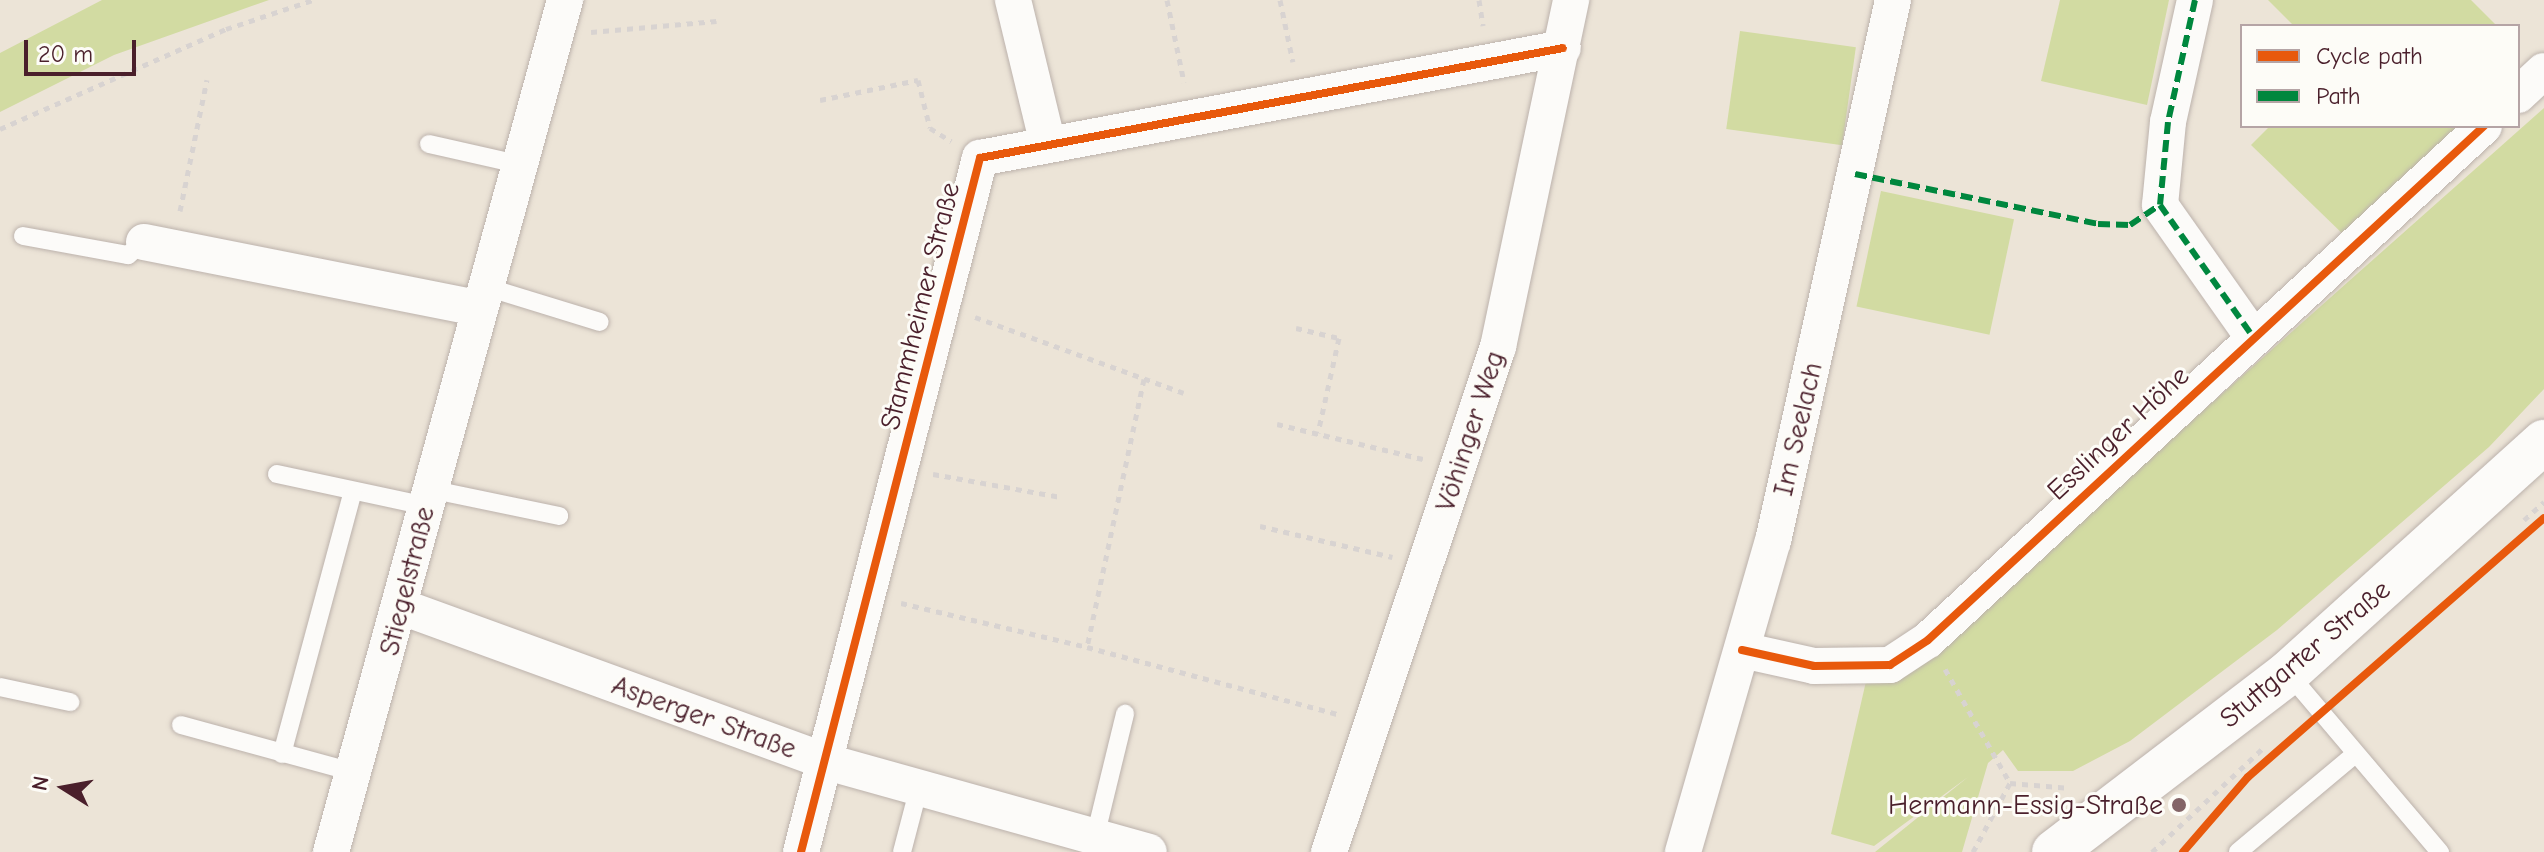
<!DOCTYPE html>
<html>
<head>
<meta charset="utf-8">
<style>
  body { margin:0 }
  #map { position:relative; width:2544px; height:852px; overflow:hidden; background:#ece4d7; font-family:"Comic Neue",sans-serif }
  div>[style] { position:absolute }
  .green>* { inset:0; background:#d2dba2; transform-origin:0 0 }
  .path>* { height:5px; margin-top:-2.5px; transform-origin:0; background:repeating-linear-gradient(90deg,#d8d3d1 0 6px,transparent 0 12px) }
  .roads { filter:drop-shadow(0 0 2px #bcb2ac) drop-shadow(0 0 2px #bcb2ac) }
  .service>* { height:18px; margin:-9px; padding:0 9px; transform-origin:9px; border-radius:9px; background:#fcfbf9 }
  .minor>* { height:36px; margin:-18px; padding:0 18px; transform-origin:18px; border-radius:18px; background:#fcfbf9 }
  .tertiary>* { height:44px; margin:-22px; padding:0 22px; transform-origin:22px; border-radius:22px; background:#fcfbf9 }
  .quiet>* { height:6px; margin-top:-3px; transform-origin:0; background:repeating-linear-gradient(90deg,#00873e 0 12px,transparent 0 18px) }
  .cycleway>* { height:8px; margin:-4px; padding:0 4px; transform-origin:4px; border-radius:4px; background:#e8590c }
  .dots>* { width:22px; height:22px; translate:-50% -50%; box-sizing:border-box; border:4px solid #fdfcf7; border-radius:50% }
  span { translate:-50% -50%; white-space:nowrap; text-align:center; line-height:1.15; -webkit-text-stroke:6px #fdfcf7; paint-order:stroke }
  .street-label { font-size:28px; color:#4a1f2b }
  .poi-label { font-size:28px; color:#4a1f2b }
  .right { translate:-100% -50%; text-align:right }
  .legend { position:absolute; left:2240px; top:24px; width:280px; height:104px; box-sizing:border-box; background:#fdfcf7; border:2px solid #b5a4a5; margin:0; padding:10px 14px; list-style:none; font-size:24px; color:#4a1f2b }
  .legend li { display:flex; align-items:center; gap:16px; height:40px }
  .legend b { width:40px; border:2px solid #b5a4a5 }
  .north { position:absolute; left:24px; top:748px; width:80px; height:80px; -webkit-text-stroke:6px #fdfcf7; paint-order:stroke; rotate:281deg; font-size:22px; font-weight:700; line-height:32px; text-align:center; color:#4a1f2b }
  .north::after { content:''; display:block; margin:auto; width:28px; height:36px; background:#4a1f2b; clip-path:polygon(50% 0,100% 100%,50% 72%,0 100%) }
  .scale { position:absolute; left:24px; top:40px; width:112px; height:36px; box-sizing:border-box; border:4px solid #4a1f2b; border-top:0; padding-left:10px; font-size:24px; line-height:28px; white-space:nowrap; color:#4a1f2b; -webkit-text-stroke:6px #fdfcf7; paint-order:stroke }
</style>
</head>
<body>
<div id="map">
  <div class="green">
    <div style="clip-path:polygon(102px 0,269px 0,114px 55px,0 112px,0 53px)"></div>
    <div style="clip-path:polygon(2060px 0,2169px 0,2147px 105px,2041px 81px)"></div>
    <div style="clip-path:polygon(2268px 0,2471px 0,2497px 26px,2294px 26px)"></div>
    <div style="left:1740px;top:31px;width:117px;height:99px;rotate:8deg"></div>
    <div style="clip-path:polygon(2544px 108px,2544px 389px,2489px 447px,2277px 630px,2130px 741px,2073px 771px,2018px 771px,2003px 750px,1988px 763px,1962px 852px,1875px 852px,1968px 777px,1874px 846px,1831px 834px,1867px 677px,1914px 667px)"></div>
    <div style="clip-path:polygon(2270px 126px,2464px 126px,2348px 239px,2251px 145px)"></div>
    <div style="left:1881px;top:191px;width:136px;height:118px;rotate:12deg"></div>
  </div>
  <div class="path">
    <div style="left:1167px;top:0;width:84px;rotate:78.3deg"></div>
    <div style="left:1280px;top:0;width:63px;rotate:78.2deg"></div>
    <div style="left:1479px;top:0;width:26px;rotate:81deg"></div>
    <div style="left:591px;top:32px;width:126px;rotate:-5deg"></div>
    <div style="left:820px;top:100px;width:100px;rotate:-11.5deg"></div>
    <div style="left:918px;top:80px;width:49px;rotate:76deg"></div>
    <div style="left:930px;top:128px;width:25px;rotate:32deg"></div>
    <div style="left:0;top:129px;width:247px;rotate:-23.9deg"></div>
    <div style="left:226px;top:29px;width:92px;rotate:-18.4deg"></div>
    <div style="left:180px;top:211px;width:134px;rotate:-78.4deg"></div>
    <div style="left:975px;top:317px;width:222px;rotate:20deg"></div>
    <div style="left:1296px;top:328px;width:44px;rotate:13.1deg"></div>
    <div style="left:1339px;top:338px;width:97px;rotate:102.5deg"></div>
    <div style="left:1144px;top:379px;width:274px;rotate:102deg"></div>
    <div style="left:1087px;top:647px;width:259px;rotate:15deg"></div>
    <div style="left:1277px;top:424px;width:150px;rotate:13.5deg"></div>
    <div style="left:933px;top:474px;width:130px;rotate:10.2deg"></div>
    <div style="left:2524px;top:520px;width:27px;rotate:-42deg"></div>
    <div style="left:1260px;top:526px;width:136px;rotate:13.2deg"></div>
    <div style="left:901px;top:603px;width:191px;rotate:13.3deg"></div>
    <div style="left:1945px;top:669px;width:131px;rotate:60.3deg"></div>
    <div style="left:1973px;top:852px;width:78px;rotate:-61.8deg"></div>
    <div style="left:2010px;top:783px;width:60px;rotate:4.8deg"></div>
    <div style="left:2152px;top:852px;width:152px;rotate:-43.1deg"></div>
  </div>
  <div class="roads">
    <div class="service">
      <div style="left:429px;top:144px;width:91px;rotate:12.7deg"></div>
      <div style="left:23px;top:236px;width:107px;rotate:10.3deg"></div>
      <div style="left:128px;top:255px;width:21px;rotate:-39deg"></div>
      <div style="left:483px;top:286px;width:122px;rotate:17.1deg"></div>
      <div style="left:277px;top:474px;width:152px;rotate:12.1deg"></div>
      <div style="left:429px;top:489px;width:133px;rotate:11.7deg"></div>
      <div style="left:2288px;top:673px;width:235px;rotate:49.7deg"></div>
      <div style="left:0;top:687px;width:72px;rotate:12.1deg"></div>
      <div style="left:181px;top:725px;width:181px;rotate:15.3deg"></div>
      <div style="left:282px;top:754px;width:272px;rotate:-74.9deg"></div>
      <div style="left:1095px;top:837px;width:127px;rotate:-76.3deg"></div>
      <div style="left:902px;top:852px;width:67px;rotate:-75.3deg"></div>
      <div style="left:2238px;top:852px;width:153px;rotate:-39.9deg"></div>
    </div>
    <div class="minor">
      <div style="left:1013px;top:0;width:149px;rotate:76.4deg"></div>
      <div style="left:2195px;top:0;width:125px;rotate:102.5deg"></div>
      <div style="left:2168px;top:122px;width:83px;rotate:95.5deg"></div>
      <div style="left:2160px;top:205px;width:161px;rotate:54.8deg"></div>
      <div style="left:2518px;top:95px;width:35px;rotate:-43deg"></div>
      <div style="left:144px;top:242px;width:339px;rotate:11.2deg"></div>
      <div style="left:402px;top:607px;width:452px;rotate:20deg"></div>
      <div style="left:827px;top:762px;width:334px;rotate:15.6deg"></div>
      <div style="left:1742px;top:650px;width:74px;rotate:12.5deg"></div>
      <div style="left:1814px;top:666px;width:76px;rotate:-0.8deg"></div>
      <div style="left:1890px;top:665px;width:45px;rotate:-33.3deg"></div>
      <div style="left:1928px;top:640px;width:757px;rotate:-42.75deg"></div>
      <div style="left:331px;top:852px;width:884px;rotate:-74.64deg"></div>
      <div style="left:801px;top:852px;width:717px;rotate:-75.54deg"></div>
      <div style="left:980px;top:158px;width:593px;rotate:-10.68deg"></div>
      <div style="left:1329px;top:852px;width:533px;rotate:-71.5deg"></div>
      <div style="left:1498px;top:347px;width:355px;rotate:-78.1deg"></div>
      <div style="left:1683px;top:852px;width:324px;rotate:-73.9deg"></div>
      <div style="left:1773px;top:541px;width:554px;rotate:-77.49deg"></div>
    </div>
    <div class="tertiary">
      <div style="left:2054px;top:852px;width:295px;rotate:-37.4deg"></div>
      <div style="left:2288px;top:673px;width:345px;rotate:-42.1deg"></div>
    </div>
  </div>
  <div class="quiet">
    <div style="left:2195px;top:0;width:125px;rotate:102.5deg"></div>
    <div style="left:2168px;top:122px;width:83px;rotate:95.5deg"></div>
    <div style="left:2160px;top:205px;width:161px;rotate:54.8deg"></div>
    <div style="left:1855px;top:174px;width:248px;rotate:11.6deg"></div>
    <div style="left:2098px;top:224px;width:32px;rotate:2deg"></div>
    <div style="left:2130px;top:225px;width:36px;rotate:-34deg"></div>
  </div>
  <div class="cycleway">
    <div style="left:1742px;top:650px;width:74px;rotate:12.5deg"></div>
    <div style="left:1814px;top:666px;width:76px;rotate:-0.8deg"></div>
    <div style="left:1890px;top:665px;width:45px;rotate:-33.3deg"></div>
    <div style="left:1928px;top:640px;width:757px;rotate:-42.75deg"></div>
    <div style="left:801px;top:852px;width:717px;rotate:-75.54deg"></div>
    <div style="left:980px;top:158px;width:593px;rotate:-10.68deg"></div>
    <div style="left:2183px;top:852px;width:99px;rotate:-49.1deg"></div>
    <div style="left:2248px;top:777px;width:393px;rotate:-41.2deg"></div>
  </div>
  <div class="dots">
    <div style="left:2179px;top:805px;background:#836467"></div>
  </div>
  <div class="street-label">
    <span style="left:920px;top:306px;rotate:-76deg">Stammheimer Straße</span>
    <span style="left:1798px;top:429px;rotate:-77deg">Im Seelach</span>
    <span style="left:1470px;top:431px;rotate:-72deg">Vöhinger Weg</span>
    <span style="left:2118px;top:433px;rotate:-43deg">Esslinger Höhe</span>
    <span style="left:407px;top:581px;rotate:-76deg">Stiegelstraße</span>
    <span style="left:2305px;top:654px;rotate:-40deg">Stuttgarter Straße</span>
    <span style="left:704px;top:717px;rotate:20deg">Asperger Straße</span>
  </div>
  <div class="poi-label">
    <span class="right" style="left:2163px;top:805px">Hermann-Essig-Straße</span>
  </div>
  <ul class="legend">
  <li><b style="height:10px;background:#e8590c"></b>Cycle path</li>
  <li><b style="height:10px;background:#00873e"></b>Path</li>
  </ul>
  <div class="north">N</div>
  <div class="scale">20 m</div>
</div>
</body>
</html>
